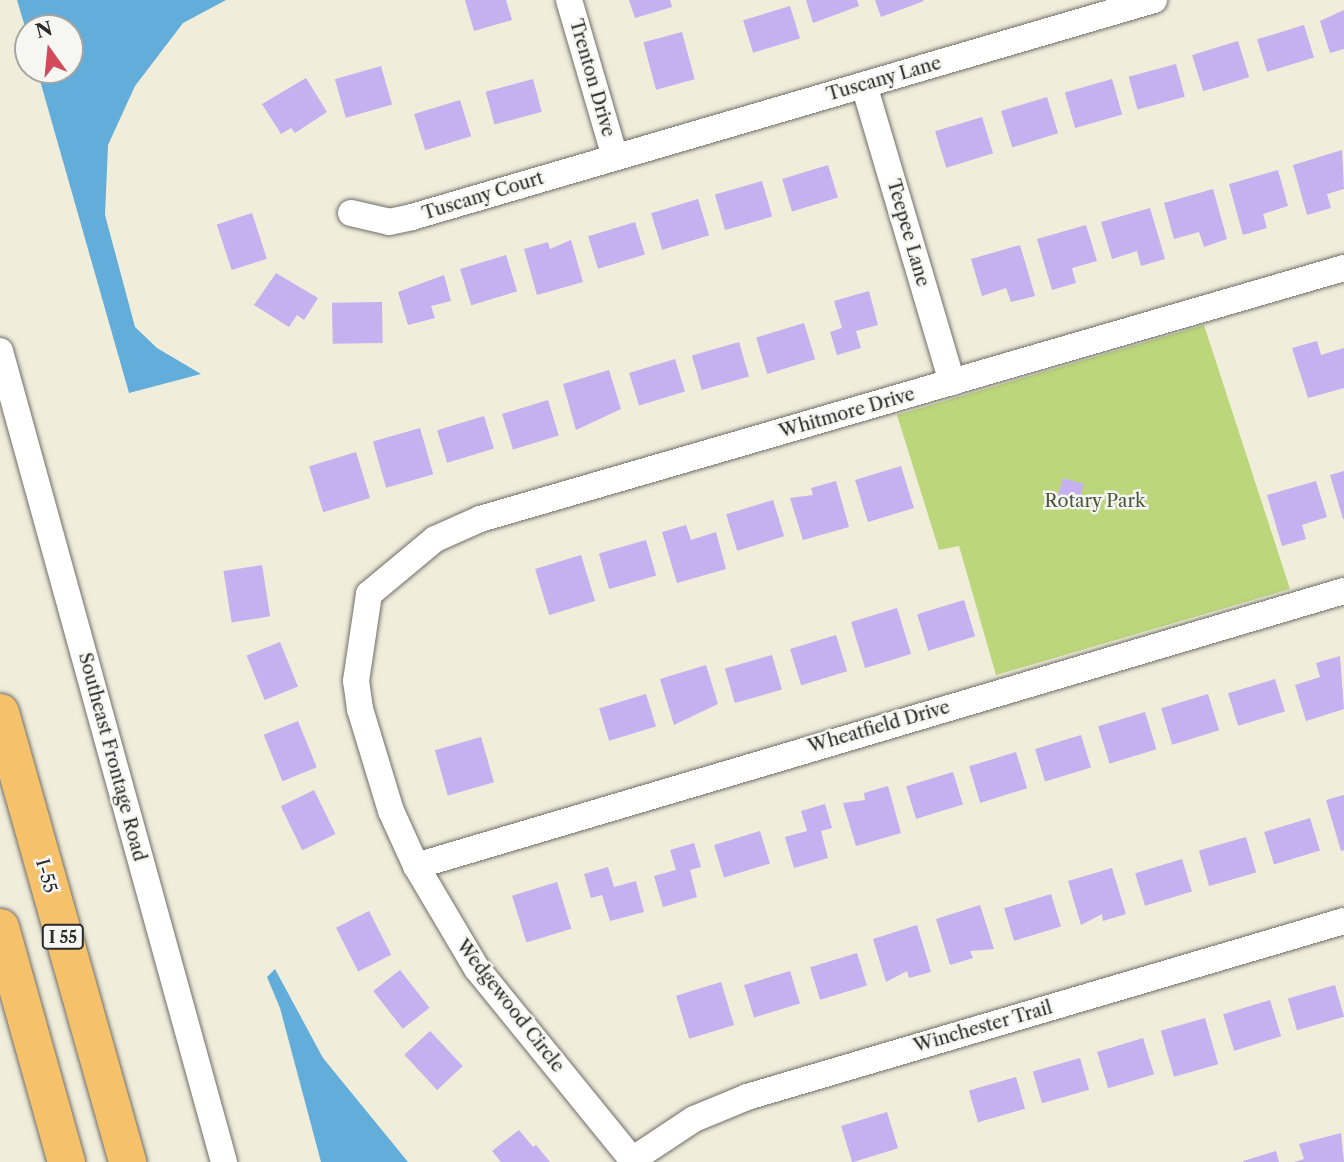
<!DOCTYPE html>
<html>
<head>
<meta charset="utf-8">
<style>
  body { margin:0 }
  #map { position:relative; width:1344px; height:1162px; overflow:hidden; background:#f0eddb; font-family:"Libre Caslon Text",serif }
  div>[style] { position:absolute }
  .green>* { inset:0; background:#bbd67b }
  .water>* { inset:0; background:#62adda }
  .building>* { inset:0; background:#c5b0f0; transform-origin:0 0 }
  .roads { filter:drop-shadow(0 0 2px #706f69) drop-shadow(0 0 2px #706f69) }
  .minor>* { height:26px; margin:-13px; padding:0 13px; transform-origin:13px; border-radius:13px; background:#fff }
  .highway>* { height:37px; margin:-18.5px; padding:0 18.5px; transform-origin:18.5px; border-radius:18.5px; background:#f5c16b }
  span { translate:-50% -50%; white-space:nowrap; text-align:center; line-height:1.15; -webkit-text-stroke:5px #f6f6f2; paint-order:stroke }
  .shield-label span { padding:2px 5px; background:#f6f6f2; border:2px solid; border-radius:5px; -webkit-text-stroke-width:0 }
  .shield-label { font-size:16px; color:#2b2b2b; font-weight:700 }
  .street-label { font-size:18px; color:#2b2b2b }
  .park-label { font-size:18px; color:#4f563f }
  .north { position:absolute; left:14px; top:14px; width:70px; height:70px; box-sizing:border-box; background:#f6f6f2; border:2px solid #a5a5a2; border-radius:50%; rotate:345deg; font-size:19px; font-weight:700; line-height:28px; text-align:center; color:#2b2b2b }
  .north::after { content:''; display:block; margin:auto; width:24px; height:32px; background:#d1495b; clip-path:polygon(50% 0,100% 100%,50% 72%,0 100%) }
</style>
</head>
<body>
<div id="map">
  <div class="green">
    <div style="clip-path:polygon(1204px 325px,1290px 589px,996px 675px,959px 546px,939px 550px,897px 415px)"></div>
  </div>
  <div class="water">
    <div style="clip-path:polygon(17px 0,226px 0,183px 23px,135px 86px,108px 145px,105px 215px,135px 327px,157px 348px,201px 374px,129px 393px,37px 70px,70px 70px,70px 28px,28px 28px,28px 37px)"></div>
    <div style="clip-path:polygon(275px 969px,323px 1058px,408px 1162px,321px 1162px,280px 1008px,267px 977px)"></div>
  </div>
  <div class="building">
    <div style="clip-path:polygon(465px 0,506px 0,512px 20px,474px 31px)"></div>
    <div style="clip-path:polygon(629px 0,670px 0,672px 7px,635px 18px)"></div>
    <div style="clip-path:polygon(806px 0,857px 0,859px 6px,813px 23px)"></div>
    <div style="clip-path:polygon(875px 0,923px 0,924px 1px,881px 17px)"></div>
    <div style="left:790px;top:6px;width:34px;height:49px;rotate:73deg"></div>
    <div style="clip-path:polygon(1344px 10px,1344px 49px,1330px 53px,1320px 21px)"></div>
    <div style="left:1304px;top:25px;width:34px;height:49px;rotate:73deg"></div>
    <div style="left:682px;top:32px;width:49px;height:40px;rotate:75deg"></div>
    <div style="left:1238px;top:41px;width:38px;height:48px;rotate:73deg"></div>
    <div style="left:1176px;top:64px;width:34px;height:49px;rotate:75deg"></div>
    <div style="left:381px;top:66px;width:40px;height:48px;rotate:74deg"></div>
    <div style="clip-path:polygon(306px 78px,327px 112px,295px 133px,291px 128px,281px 134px,262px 104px)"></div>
    <div style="left:533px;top:79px;width:34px;height:49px;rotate:75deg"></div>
    <div style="left:1112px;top:79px;width:37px;height:49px;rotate:74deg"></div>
    <div style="left:1047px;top:97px;width:38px;height:48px;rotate:73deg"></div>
    <div style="left:460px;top:100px;width:38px;height:48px;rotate:73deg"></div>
    <div style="left:982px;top:117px;width:38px;height:49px;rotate:73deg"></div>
    <div style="clip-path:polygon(1342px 150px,1344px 189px,1327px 194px,1331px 208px,1307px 215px,1293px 165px)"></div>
    <div style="left:828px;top:165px;width:34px;height:48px;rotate:73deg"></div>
    <div style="clip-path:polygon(1278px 170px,1288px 206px,1263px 214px,1267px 228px,1243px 235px,1229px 184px)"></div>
    <div style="left:762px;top:181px;width:37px;height:49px;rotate:74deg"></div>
    <div style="clip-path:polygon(1213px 189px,1227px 239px,1204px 247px,1199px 232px,1174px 239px,1164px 203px)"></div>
    <div style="left:698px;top:199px;width:38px;height:49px;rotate:73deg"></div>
    <div style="clip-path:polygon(1150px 208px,1165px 259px,1141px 266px,1137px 251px,1112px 259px,1101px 222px)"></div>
    <div style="left:252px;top:213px;width:48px;height:37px;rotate:72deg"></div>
    <div style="left:635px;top:222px;width:34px;height:49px;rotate:73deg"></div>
    <div style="clip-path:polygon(1086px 225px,1097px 261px,1072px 268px,1076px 283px,1052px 290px,1037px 239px)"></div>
    <div style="clip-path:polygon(571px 240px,583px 282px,537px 295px,524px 249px,548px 242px,550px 249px)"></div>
    <div style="clip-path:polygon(1020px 245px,1035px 296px,1011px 302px,1006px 288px,982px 296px,971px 259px)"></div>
    <div style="left:506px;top:255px;width:38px;height:48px;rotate:73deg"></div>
    <div style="clip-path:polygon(276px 273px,318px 298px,304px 320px,297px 315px,289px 327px,254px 305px)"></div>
    <div style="clip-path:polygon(444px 275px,451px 301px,431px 306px,435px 318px,408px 325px,398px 292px)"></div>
    <div style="clip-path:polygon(869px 291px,878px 325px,856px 331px,861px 348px,837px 355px,830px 332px,842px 328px,834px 301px)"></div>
    <div style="left:382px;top:302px;width:41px;height:50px;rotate:89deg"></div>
    <div style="left:804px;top:323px;width:38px;height:50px;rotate:73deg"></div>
    <div style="clip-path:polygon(1317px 341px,1321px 355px,1344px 348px,1344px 388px,1308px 398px,1292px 348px)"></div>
    <div style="left:739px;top:342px;width:36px;height:49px;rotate:74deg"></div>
    <div style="left:675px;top:359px;width:34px;height:48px;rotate:73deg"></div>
    <div style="clip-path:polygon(609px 370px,621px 409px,576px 430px,563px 384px)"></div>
    <div style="left:548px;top:400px;width:37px;height:48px;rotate:73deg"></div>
    <div style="left:484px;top:416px;width:34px;height:49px;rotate:73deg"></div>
    <div style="left:420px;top:428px;width:48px;height:49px;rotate:74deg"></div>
    <div style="left:356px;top:452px;width:48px;height:49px;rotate:73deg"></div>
    <div style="left:901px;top:466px;width:44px;height:48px;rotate:73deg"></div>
    <div style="clip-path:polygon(1344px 471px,1344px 519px,1343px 519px,1330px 475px)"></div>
    <div style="left:1063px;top:478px;width:22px;height:22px;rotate:16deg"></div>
    <div style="clip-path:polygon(836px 481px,849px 527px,803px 540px,790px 498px,813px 495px,811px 488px)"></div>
    <div style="clip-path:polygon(1316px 481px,1327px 517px,1302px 525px,1306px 539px,1282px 546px,1267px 495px)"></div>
    <div style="left:773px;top:500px;width:38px;height:49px;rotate:73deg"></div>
    <div style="clip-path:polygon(686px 525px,691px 540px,716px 532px,726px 569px,677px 583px,662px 532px)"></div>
    <div style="left:646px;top:540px;width:37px;height:49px;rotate:74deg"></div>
    <div style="left:581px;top:555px;width:48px;height:48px;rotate:73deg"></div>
    <div style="left:262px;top:565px;width:52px;height:39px;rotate:81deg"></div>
    <div style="left:964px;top:600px;width:38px;height:49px;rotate:73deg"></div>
    <div style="left:897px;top:608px;width:48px;height:48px;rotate:73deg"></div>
    <div style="left:836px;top:635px;width:38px;height:48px;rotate:73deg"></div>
    <div style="left:280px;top:642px;width:48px;height:36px;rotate:68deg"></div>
    <div style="left:772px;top:655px;width:36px;height:49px;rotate:74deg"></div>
    <div style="clip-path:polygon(1340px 656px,1344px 709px,1306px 721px,1295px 685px,1320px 677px,1316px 663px)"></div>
    <div style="clip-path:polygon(706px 665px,718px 704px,674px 725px,660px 679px)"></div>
    <div style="left:1275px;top:679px;width:34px;height:49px;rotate:73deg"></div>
    <div style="left:646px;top:694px;width:34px;height:49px;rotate:73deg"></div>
    <div style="left:1208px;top:694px;width:38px;height:49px;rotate:73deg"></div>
    <div style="left:1145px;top:712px;width:39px;height:49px;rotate:73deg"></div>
    <div style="left:298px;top:721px;width:50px;height:37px;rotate:68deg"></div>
    <div style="left:1081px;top:735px;width:34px;height:48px;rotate:73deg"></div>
    <div style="left:481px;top:737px;width:47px;height:48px;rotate:74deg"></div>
    <div style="left:1016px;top:752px;width:38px;height:49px;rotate:73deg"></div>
    <div style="left:953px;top:772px;width:34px;height:49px;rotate:73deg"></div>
    <div style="clip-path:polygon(888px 786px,901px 833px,856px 846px,843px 803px,865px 800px,864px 793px)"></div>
    <div style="left:314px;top:790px;width:49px;height:37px;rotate:64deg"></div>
    <div style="clip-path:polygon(1344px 795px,1344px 850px,1341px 851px,1326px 800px)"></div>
    <div style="clip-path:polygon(825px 804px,832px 828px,821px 831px,828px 858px,794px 868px,785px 837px,807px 831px,801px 811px)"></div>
    <div style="left:1310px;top:818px;width:34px;height:48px;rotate:73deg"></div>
    <div style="left:760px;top:831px;width:34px;height:48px;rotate:73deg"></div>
    <div style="left:1246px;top:837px;width:37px;height:49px;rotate:74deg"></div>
    <div style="clip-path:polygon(694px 843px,701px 867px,690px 870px,697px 897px,663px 907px,654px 876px,676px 870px,670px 850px)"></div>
    <div style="left:1182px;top:859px;width:34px;height:49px;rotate:73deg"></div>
    <div style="clip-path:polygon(608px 867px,614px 887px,636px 881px,644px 912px,610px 921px,602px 895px,591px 898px,584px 874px)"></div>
    <div style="clip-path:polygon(1112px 868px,1126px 914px,1103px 921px,1102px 914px,1081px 925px,1068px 881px)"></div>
    <div style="left:557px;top:882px;width:49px;height:47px;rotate:73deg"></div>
    <div style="left:1051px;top:894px;width:34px;height:49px;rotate:73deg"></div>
    <div style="clip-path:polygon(980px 905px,994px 949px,970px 951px,973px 958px,950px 965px,936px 919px)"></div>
    <div style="left:369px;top:911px;width:49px;height:37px;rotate:63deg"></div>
    <div style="clip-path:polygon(917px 925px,931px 972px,909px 978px,907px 971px,886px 982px,873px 939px)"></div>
    <div style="left:857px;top:953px;width:34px;height:49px;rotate:73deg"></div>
    <div style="left:400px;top:970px;width:48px;height:34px;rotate:52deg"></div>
    <div style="left:790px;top:971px;width:34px;height:48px;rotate:73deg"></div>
    <div style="left:721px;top:982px;width:45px;height:47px;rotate:73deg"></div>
    <div style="left:1335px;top:985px;width:33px;height:49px;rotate:74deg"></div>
    <div style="left:1270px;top:1000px;width:38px;height:49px;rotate:73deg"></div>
    <div style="left:1205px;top:1018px;width:48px;height:46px;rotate:74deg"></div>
    <div style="left:430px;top:1031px;width:48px;height:35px;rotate:47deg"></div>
    <div style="left:1143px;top:1038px;width:38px;height:48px;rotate:73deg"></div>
    <div style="left:1080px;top:1058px;width:33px;height:49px;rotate:74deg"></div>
    <div style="left:1016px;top:1077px;width:33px;height:49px;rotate:74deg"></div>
    <div style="left:887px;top:1112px;width:38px;height:48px;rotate:73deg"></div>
    <div style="clip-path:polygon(519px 1130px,533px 1147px,536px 1145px,550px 1162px,501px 1162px,492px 1151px)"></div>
    <div style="clip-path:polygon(1341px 1133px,1344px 1162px,1294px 1162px,1304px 1159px,1299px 1144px)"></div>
    <div style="clip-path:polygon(1276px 1151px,1279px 1162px,1243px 1162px,1243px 1161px)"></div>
  </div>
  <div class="roads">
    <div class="minor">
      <div style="left:569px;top:0;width:164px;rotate:73.7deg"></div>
      <div style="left:864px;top:85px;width:310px;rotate:73.5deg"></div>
      <div style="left:351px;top:213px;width:39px;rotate:13deg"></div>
      <div style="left:389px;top:222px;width:24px;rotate:-12deg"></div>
      <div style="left:412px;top:217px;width:773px;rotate:-16.3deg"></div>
      <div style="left:0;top:351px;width:841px;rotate:74.56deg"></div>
      <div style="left:416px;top:866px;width:968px;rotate:-16.51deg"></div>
      <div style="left:632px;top:1160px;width:74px;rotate:-33.5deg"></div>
      <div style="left:694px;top:1119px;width:57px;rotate:-22.5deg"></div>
      <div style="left:747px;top:1097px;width:622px;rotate:-16.43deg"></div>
      <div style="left:634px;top:1162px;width:249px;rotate:-129.1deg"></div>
      <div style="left:477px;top:969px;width:120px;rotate:-120.6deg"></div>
      <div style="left:416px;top:866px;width:60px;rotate:-114.4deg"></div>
      <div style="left:391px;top:811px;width:107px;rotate:-106.9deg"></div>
      <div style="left:360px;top:709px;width:28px;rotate:-98deg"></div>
      <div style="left:356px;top:681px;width:88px;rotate:-81.5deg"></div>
      <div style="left:369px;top:594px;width:86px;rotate:-39.8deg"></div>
      <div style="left:435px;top:539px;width:49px;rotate:-24deg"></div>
      <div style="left:480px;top:519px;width:900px;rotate:-16.2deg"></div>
    </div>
    <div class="highway">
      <div style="left:0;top:712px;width:468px;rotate:74.2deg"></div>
      <div style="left:0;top:927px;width:244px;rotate:74.3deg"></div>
    </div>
  </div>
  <div class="shield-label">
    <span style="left:63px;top:937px">I 55</span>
  </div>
  <div class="street-label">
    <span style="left:592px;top:78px;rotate:74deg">Trenton Drive</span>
    <span style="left:884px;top:79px;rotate:-16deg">Tuscany Lane</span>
    <span style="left:483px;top:196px;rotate:-17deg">Tuscany Court</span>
    <span style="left:908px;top:233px;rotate:74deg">Teepee Lane</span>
    <span style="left:847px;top:413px;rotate:-16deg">Whitmore Drive</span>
    <span style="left:879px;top:727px;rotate:-16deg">Wheatfield Drive</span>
    <span style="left:112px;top:757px;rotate:75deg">Southeast Frontage Road</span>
    <span style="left:46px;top:876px;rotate:74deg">I-55</span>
    <span style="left:510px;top:1006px;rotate:52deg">Wedgewood Circle</span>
    <span style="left:983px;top:1027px;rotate:-16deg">Winchester Trail</span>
  </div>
  <div class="park-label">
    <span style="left:1095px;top:501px">Rotary Park</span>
  </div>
  <div class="north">N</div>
</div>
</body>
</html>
